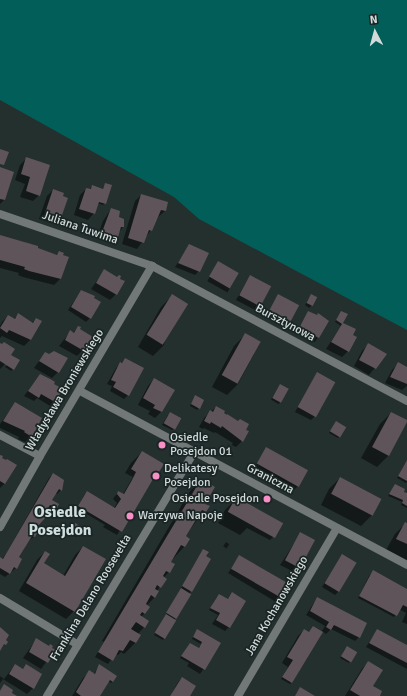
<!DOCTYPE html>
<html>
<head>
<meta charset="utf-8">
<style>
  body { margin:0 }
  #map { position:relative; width:407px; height:696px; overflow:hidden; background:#24302e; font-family:Signika,sans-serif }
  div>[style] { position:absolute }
  .green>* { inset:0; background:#025e58 }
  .shadow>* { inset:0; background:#0007; transform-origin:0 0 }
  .building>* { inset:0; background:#5f5459; transform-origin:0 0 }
  .minor>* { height:8px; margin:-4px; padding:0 4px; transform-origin:4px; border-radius:4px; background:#727777 }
  .dots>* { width:11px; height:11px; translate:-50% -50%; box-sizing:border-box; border:2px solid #1a2625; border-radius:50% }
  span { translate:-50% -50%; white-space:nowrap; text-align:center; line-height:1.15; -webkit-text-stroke:3.5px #1a2625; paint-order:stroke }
  .street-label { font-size:12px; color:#d3dbda }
  .poi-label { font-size:12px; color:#d3dbda }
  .left { translate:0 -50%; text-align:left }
  .right { translate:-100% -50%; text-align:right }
  .district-label { font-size:16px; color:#d0dfdd; font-weight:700 }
  .north { position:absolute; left:355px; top:12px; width:40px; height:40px; -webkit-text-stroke:3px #1a2625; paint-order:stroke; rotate:354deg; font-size:11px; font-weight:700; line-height:16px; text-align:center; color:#d3dbda }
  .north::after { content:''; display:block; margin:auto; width:14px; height:18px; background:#d3dbda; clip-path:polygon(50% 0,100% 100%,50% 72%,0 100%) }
</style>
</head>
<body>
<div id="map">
  <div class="green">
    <div style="clip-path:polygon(0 0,407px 0,407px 330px,199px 219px,174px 197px,0 100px)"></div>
  </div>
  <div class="shadow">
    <div style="clip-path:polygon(27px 158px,39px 195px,33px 201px,20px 197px,25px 184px,15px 180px,20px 165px)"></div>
    <div style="clip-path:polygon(0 168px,13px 173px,4px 200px,0 204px)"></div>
    <div style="clip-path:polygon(105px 184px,105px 203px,103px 205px,97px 203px,94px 213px,88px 220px,74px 215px,80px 195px,86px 189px,89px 190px,92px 187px,102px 190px)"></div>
    <div style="clip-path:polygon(53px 190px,66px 198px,60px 218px,54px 224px,39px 219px,47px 196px)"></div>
    <div style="clip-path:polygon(141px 195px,165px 211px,158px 217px,151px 230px,137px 249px,122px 244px,135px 201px)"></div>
    <div style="clip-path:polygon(111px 209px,117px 217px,123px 219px,123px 227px,111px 243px,97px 238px,103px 221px)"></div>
    <div style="clip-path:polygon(0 236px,56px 255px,59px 253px,68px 258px,60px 279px,54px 285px,23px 277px,18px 275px,19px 273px,0 268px)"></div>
    <div style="clip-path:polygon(189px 246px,199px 271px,195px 275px,175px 267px)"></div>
    <div style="left:218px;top:262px;width:23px;height:22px;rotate:29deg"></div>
    <div style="clip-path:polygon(104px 271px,117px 278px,116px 294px,110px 300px,91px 289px)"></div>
    <div style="clip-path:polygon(250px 276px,259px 306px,255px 310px,236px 300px)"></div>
    <div style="clip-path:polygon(81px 291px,93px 298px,90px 318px,86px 322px,68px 310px)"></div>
    <div style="clip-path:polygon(279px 295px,290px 320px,285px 324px,266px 316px)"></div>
    <div style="clip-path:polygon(311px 295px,311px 306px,309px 308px,305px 305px)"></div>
    <div style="clip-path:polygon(172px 296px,164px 345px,153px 356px,138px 347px,161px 307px)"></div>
    <div style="clip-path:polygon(308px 312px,316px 316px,318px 314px,327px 322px,315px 342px,296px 332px)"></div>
    <div style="clip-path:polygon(18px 314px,32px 323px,36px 319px,41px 321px,30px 340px,24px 346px,2px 336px,0 338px,0 326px,2px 322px,8px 316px,14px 319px)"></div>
    <div style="clip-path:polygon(340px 314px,341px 323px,354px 330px,348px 351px,342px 357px,326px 349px,341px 326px,335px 322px)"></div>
    <div style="clip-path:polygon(79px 327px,83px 350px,77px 356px,59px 346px,70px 332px,73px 333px)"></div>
    <div style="clip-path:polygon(245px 335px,260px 343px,238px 384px,227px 395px,212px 387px,234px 346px)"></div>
    <div style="clip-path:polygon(0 344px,13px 369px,11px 371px,5px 367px,8px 364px,5px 364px,0 369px)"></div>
    <div style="clip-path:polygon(368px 345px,386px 354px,369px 375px,354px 366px,362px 351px)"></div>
    <div style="clip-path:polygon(45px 353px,58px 372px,52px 378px,34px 368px)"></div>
    <div style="clip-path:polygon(125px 359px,128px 395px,124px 399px,110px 391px,112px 386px,107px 384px,116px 368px)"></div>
    <div style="clip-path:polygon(398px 364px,407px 368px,407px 386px,402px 390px,385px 383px,392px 370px)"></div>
    <div style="clip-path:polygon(318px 374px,315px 416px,311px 420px,295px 412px,314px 378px)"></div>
    <div style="clip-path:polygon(40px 375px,61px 389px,50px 406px,37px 398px,34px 401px,24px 396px)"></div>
    <div style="clip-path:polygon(154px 379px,174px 390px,161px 412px,155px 418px,148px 414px,150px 411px,138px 405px,148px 386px)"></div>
    <div style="left:280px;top:385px;width:9px;height:17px;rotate:32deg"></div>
    <div style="clip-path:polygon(194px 398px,199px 408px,197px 410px,190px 406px)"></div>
    <div style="clip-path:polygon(15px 404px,31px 436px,25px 442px,18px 439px,19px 437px,0 428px,0 424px)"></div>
    <div style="clip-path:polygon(216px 407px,247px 432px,242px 441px,236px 447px,232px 445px,233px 443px,215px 432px,214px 433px,204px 428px,203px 429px,199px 427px,204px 418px)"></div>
    <div style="clip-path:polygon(391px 413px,406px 421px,388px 456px,377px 467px,361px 458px,380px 424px)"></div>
    <div style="clip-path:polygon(168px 415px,174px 429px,172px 430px,162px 425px)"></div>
    <div style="clip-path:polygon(336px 423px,340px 436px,338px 438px,329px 433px)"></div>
    <div style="clip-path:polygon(266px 449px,298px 486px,294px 490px,254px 468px)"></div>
    <div style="clip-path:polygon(142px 452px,157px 474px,151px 479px,117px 535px,103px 527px,105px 525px,77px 508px,85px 494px,114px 508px,117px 503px,113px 499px,115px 496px,119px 492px,123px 494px,133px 477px,125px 473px,131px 463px)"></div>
    <div style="clip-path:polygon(0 456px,5px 483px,0 488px)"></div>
    <div style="clip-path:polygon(407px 460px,407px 482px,406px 483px,397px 478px)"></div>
    <div style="clip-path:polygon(53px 474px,61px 490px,57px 494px,55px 493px,50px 500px,58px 504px,52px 512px,47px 509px,42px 515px,33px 532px,34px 537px,29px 540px,19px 557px,16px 568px,5px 577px,0 574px,0 559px,2px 559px,6px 554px,49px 478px)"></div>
    <div style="clip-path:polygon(340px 478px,372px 515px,361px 526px,321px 505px,329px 489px)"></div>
    <div style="clip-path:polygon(201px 480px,204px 504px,208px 506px,185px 536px,189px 539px,184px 547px,170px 562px,169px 572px,163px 578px,155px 597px,146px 606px,145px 613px,141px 617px,144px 627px,138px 634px,140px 635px,135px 643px,124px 654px,121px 652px,118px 655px,115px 654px,108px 664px,95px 657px,104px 642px,102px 641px,190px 491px)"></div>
    <div style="clip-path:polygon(394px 487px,407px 494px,407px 508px,401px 505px,402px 502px,388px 496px)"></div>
    <div style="clip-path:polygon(236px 499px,274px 536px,270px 540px,247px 528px,240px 535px,218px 523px,225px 510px)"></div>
    <div style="clip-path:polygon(406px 523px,407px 524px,407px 561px,386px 550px,395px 534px)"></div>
    <div style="clip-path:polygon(74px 526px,78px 535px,76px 537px,70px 533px)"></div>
    <div style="clip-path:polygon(301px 533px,298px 568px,294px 572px,280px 565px)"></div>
    <div style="left:226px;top:542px;width:4px;height:5px;rotate:34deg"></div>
    <div style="clip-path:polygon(83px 547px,74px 611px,66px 619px,19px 591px,37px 560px,45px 552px,43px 564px,63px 576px,75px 555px)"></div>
    <div style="clip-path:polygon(202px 552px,191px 591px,163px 640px,154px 635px)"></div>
    <div style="clip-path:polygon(342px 555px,339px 591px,335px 595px,322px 587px)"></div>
    <div style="clip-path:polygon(240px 556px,280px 598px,276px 602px,228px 573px)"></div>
    <div style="clip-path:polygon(373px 572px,407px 590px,407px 624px,402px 622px,406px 613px,399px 609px,394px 617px,358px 598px,369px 576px)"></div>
    <div style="clip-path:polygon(232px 594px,229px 627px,225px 631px,212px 624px,218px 615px,209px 610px,217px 597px,227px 600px)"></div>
    <div style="clip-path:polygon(317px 598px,359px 637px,355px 641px,331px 629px,326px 634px,322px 631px,325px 626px,306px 615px)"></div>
    <div style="clip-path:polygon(304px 630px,292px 682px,290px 684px,281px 679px,288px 667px,282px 663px,298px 636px)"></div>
    <div style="clip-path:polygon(377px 630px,407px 646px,407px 669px,366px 647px)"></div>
    <div style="clip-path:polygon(196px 632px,220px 644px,200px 674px,187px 666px,189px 663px,180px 658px,190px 644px,198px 649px,201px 644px,192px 639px)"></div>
    <div style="clip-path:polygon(36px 640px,55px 650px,41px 669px,23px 658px)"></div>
    <div style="clip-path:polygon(345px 649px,350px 661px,349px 663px,340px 658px)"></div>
    <div style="clip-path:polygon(368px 662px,372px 686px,378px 696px,345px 696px,362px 669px)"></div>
    <div style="clip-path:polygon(15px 665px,22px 670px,26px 666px,33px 688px,27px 694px,3px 679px,0 683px,0 676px,4px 679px)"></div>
    <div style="clip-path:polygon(99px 666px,113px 681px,111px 683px,108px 681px,99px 696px,72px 696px,83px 678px,90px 672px,94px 674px)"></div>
    <div style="clip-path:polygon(182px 678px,189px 696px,170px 696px,178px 682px)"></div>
  </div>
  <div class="building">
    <div style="clip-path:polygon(0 149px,9px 152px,4px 165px,0 164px)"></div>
    <div style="clip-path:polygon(26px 157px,50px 165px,40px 196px,26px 191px,30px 177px,21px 174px)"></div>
    <div style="clip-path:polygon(0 167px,14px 172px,5px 200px,0 199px)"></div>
    <div style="clip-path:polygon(105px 183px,112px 185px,106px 204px,99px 202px,95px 214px,79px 209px,86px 188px,91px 189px,92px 185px,103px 189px)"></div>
    <div style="clip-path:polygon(53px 189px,64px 193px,63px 196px,68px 198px,61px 218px,45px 213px)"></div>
    <div style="clip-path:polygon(141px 194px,168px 202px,166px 211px,161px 210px,152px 231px,149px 230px,144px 243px,128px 238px)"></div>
    <div style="clip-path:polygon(111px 208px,120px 211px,119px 217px,124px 219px,124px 227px,121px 227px,118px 237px,102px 232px)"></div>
    <div style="clip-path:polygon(0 235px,38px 246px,38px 248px,57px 255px,59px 251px,64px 253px,63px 255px,69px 257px,61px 279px,29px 271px,24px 269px,25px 267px,0 260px)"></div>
    <div style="clip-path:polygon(189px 244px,209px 253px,200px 272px,178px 263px)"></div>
    <div style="left:218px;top:261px;width:24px;height:18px;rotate:30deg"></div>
    <div style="clip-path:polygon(104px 269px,117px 277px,119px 275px,121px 276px,120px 279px,125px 281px,117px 295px,96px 283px)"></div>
    <div style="left:250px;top:275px;width:24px;height:23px;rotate:28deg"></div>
    <div style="clip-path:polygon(81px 290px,95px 296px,94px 298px,101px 302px,91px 319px,71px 307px)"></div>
    <div style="left:172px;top:294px;width:19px;height:48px;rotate:32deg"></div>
    <div style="left:278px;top:294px;width:24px;height:19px;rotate:28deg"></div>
    <div style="left:311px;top:294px;width:7px;height:10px;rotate:27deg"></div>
    <div style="clip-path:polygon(308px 311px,317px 315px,318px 313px,329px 321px,319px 338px,299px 328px)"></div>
    <div style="clip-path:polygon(341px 311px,348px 314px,343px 323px,356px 329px,353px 335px,357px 337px,349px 352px,331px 342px,342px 324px,336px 320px)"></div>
    <div style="clip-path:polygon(18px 313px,33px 323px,36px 318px,42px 321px,31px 340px,9px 330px,7px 333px,0 328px,8px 315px,15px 319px)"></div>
    <div style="clip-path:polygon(78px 326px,81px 327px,80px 329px,93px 337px,84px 351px,65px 340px,70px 330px,74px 333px)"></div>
    <div style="left:245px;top:333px;width:18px;height:48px;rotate:29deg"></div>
    <div style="clip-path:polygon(4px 342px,15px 349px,11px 355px,20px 360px,14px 370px,0 361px,0 343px,2px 344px)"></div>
    <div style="clip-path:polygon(368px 343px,387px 354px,376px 369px,359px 360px)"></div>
    <div style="clip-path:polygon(54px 351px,68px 358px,59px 373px,39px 361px,45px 352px,49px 354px)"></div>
    <div style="clip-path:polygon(125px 358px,144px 368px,129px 396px,113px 387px,116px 382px,111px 380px,120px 362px,122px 363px)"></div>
    <div style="clip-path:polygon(398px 362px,407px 367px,407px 384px,390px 377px)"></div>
    <div style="left:317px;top:372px;width:21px;height:40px;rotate:29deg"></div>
    <div style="clip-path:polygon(40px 374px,52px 380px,55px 382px,54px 384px,63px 389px,55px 402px,41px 394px,39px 398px,28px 391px)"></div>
    <div style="clip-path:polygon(154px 378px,175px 390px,162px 412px,153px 408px,155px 405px,143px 398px)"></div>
    <div style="left:280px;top:384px;width:10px;height:16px;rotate:29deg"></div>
    <div style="clip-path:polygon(195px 395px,204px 400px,200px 409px,191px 404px)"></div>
    <div style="clip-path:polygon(15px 402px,42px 418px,32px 437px,24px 432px,25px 431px,3px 421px)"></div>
    <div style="clip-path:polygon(216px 406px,225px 411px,224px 413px,227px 415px,227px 414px,238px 421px,240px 419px,249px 424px,246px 430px,249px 431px,243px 442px,222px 426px,221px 428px,211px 422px,210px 424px,204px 421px,210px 410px,213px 412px)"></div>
    <div style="left:170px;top:412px;width:13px;height:13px;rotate:29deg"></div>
    <div style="clip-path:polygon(391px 412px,407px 420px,407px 422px,389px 456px,372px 447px)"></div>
    <div style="left:336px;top:421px;width:12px;height:12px;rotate:31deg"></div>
    <div style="left:266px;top:447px;width:48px;height:19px;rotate:29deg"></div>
    <div style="clip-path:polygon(142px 451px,164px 464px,157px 475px,156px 474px,122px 532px,78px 506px,87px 491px,115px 508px,121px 499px,117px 494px,118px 491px,124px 494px,132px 480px,136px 472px,131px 469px)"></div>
    <div style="clip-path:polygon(0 455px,3px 456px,2px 458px,6px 460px,7px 459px,17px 465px,5px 484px,0 481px)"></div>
    <div style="clip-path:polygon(407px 460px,407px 481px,398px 476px)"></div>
    <div style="clip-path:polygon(53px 473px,64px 480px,62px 491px,59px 489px,52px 500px,59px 504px,57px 508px,50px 505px,46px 512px,45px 511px,43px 515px,46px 517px,37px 527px,34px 531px,37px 533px,35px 537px,32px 536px,19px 557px,22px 559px,17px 569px,14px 567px,10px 574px,0 568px,0 557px,3px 559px)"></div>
    <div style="left:340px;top:477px;width:47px;height:19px;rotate:28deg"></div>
    <div style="clip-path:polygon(201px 479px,215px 487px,205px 504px,210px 506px,206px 512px,202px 510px,186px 536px,190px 539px,185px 547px,181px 545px,171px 562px,175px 564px,170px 573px,166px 571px,163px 576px,167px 579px,161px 588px,157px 585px,155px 589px,159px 591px,155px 598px,151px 595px,146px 604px,150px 607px,145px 614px,142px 612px,140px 615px,149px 621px,145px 628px,136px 622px,131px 629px,141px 635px,136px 643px,130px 640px,123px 651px,119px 650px,113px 661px,98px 652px)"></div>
    <div style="clip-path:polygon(395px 484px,405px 489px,404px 492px,407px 493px,407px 506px,402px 503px,403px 500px,389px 494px)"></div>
    <div style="left:236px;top:497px;width:54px;height:17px;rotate:29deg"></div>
    <div style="clip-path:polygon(405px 522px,407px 523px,407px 544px,396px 539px)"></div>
    <div style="clip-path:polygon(75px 523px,83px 528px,79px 536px,71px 531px)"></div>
    <div style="left:300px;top:532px;width:17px;height:32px;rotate:28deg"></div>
    <div style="clip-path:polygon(83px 546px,106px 559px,75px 612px,26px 583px,45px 551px,50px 554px,44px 563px,65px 576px)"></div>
    <div style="clip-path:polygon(203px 549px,209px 552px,206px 556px,211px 559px,192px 592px,182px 586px)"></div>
    <div style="left:342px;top:554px;width:17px;height:34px;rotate:31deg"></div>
    <div style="left:239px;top:555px;width:58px;height:16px;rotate:30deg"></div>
    <div style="clip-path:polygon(373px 570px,407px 589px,407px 607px,403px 605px,397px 616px,359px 596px)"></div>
    <div style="left:181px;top:588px;width:12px;height:29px;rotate:31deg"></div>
    <div style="clip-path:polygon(232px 592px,246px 601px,230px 628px,216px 620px,220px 613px,210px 608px,219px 594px,228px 599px)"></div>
    <div style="clip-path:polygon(317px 597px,367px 623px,360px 638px,334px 625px,331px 630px,326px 627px,329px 622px,310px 611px)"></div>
    <div style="left:166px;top:614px;width:12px;height:22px;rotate:31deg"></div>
    <div style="clip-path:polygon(313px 626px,323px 632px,292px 683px,282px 677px,293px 660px,287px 657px,304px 629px,309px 632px)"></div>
    <div style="clip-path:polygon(0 627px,9px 635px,6px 640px,8px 642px,6px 645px,4px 644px,0 651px)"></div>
    <div style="clip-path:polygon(197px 629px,221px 643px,205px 670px,181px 656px,190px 643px,199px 648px,202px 642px,193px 637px)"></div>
    <div style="clip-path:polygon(377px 629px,407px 645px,407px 663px,369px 643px)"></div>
    <div style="clip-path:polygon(36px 638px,49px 646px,50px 644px,53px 646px,52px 648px,56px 650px,48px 663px,29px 652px)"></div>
    <div style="left:347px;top:646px;width:12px;height:12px;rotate:31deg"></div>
    <div style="clip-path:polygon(368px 661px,383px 670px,373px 686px,382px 691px,380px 696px,360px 696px,350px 690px)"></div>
    <div style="clip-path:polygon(15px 664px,23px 669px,26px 664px,42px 674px,34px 689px,9px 674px)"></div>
    <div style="clip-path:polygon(99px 664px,117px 676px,113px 682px,110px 680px,100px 696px,81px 696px,76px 692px,89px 670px,95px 674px)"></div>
    <div style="clip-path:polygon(182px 677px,196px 686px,190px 696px,170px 696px)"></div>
    <div style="clip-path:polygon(4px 684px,13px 690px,12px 693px,17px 696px,0 696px,0 691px)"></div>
    <div style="clip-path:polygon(300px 687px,315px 696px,295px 696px)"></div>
  </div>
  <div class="minor">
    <div style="left:0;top:214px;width:161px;rotate:18.9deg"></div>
    <div style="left:152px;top:266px;width:289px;rotate:27.9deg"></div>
    <div style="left:80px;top:391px;width:370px;rotate:28deg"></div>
    <div style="left:0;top:435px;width:45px;rotate:27.7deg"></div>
    <div style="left:0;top:527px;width:81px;rotate:-60.6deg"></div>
    <div style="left:40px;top:456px;width:221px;rotate:-59.5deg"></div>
    <div style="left:0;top:598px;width:90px;rotate:30.9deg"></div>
    <div style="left:47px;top:696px;width:285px;rotate:-58.9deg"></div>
    <div style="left:238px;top:696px;width:195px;rotate:-59.5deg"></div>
  </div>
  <div class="dots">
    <div style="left:162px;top:445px;background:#fa8fc8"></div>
    <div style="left:156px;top:476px;background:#fa8fc8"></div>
    <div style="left:267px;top:499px;background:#fa8fc8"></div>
    <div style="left:130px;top:516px;background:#fa8fc8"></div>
  </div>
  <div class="street-label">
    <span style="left:80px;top:228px;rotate:19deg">Juliana Tuwima</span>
    <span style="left:285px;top:323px;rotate:28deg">Bursztynowa</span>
    <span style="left:65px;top:390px;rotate:-59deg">Władysława Broniewskiego</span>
    <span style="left:270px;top:479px;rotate:28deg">Graniczna</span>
    <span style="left:91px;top:598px;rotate:-59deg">Franklina Delano Roosevelta</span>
    <span style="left:277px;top:606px;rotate:-60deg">Jana Kochanowskiego</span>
  </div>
  <div class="poi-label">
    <span class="left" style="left:170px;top:445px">Osiedle<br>Posejdon 01</span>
    <span class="left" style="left:164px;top:476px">Delikatesy<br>Posejdon</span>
    <span class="right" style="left:259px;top:499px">Osiedle Posejdon</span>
    <span class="left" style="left:138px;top:516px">Warzywa Napoje</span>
  </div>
  <div class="district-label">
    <span style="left:60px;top:521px">Osiedle<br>Posejdon</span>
  </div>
  <div class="north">N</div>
</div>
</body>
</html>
